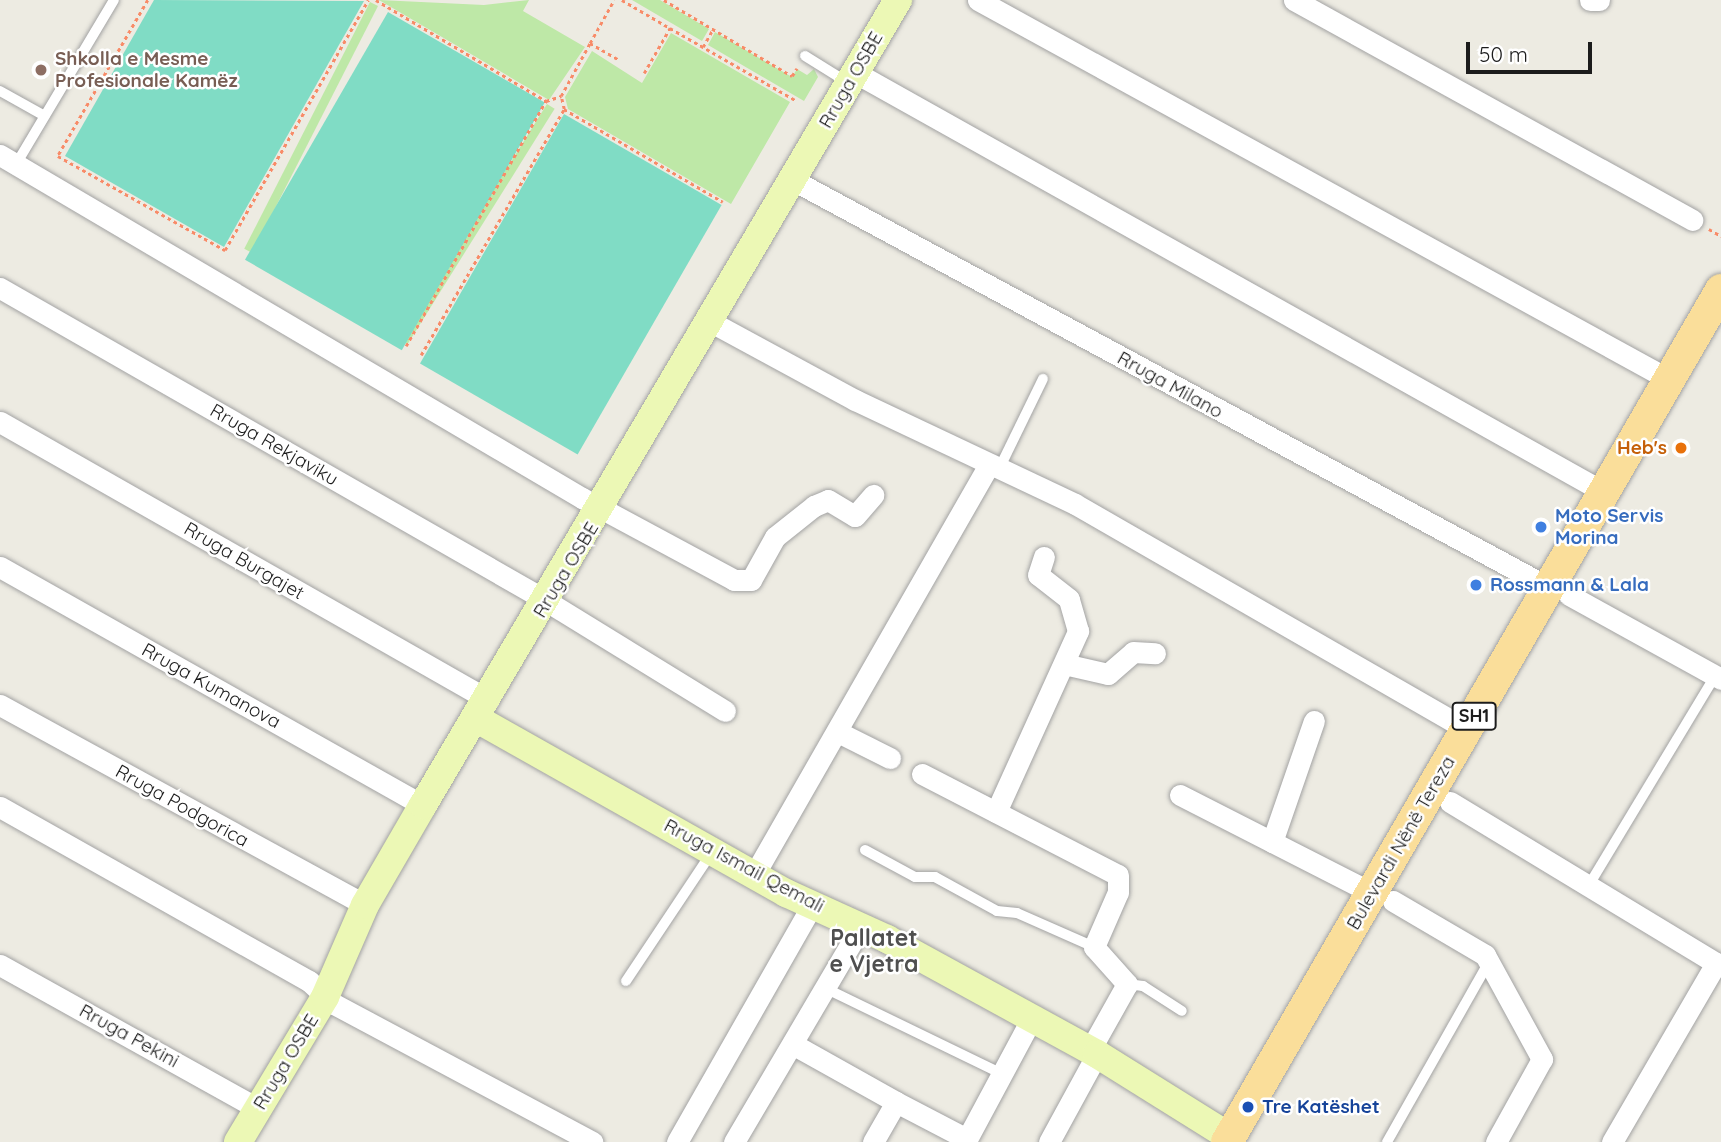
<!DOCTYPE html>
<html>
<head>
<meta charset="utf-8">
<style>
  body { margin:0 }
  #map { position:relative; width:1721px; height:1142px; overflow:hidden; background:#edebe2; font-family:Quicksand,sans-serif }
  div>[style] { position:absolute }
  .grass>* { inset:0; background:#bee8a7; transform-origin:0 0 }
  .pitch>* { inset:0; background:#80dcc5; transform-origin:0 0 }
  .path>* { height:2.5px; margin-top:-1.25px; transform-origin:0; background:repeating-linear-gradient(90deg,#f88b68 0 3.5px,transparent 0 7px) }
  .roads { filter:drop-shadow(0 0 2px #a3a3a3) drop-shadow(0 0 2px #a3a3a3) }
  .lane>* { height:10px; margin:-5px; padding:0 5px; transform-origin:5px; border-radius:5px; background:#fff }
  .street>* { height:21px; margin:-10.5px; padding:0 10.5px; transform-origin:10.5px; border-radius:10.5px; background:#fff }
  .secondary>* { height:28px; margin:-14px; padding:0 14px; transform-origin:14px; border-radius:14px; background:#ecf8b5 }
  .primary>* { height:32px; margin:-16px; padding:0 16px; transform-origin:16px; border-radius:16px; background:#fade9a }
  .dots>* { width:19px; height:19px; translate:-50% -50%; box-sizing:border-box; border:4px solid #fff; border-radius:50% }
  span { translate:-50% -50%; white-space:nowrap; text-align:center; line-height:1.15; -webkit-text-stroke:5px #fff; paint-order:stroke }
  .shield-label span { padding:2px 5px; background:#fff; border:2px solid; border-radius:5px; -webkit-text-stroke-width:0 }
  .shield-label { font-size:18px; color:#1c1c1c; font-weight:700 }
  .education-label { font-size:19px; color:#785e54; font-weight:700 }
  .left { translate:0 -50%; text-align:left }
  .street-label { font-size:19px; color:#1c1c1c }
  .food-label { font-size:19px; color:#c56008; font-weight:700 }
  .right { translate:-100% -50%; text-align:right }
  .shop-label { font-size:19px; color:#366cbe; font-weight:700 }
  .transit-label { font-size:19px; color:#164399; font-weight:700 }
  .quarter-label { font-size:23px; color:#4f4f4f; font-weight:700 }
  .scale { position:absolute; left:1466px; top:42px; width:126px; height:32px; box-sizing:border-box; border:4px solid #1c1c1c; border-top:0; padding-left:9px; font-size:21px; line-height:24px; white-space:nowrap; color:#1c1c1c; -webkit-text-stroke:5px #fff; paint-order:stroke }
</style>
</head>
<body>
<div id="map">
  <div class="grass">
    <div style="clip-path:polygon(379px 0,484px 5px,529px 0,523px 11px,585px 47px,549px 100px)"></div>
    <div style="clip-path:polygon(632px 0,660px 0,709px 29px,702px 41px)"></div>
    <div style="left:370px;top:2px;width:9px;height:277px;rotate:27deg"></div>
    <div style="clip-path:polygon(715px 32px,792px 77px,797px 69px,807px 75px,814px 69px,818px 77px,804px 101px,708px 45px)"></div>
    <div style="clip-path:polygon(671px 33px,790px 102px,731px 204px,568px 109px,565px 97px,592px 51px,642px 83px)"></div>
    <div style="left:547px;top:104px;width:9px;height:278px;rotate:32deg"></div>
  </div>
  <div class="pitch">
    <div style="clip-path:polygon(154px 0,364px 1px,224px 247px,65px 156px)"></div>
    <div style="left:388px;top:12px;width:181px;height:286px;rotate:30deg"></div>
    <div style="left:564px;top:114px;width:182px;height:288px;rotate:30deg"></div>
  </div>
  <div class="path">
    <div style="left:148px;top:0;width:180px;rotate:120deg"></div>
    <div style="left:58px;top:156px;width:192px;rotate:29.4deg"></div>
    <div style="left:225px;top:250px;width:288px;rotate:-60.2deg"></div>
    <div style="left:376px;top:0;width:198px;rotate:30.7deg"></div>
    <div style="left:622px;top:0;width:56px;rotate:30.3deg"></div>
    <div style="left:664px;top:0;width:149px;rotate:30.7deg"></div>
    <div style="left:792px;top:76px;width:9px;rotate:-58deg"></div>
    <div style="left:590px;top:43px;width:49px;rotate:-60.8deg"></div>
    <div style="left:703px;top:47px;width:21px;rotate:-61deg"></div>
    <div style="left:644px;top:73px;width:52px;rotate:-60deg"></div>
    <div style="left:670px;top:28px;width:146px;rotate:29.9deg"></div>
    <div style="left:564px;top:109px;width:184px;rotate:30.3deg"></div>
    <div style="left:1709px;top:229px;width:14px;rotate:30deg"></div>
    <div style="left:406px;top:346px;width:282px;rotate:-60.3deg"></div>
    <div style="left:546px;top:101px;width:16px;rotate:-18deg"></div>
    <div style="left:561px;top:96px;width:60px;rotate:-61.3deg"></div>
    <div style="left:590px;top:43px;width:34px;rotate:30deg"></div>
    <div style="left:421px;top:355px;width:285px;rotate:-59.8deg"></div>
    <div style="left:564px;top:109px;width:13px;rotate:-103deg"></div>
  </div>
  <div class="roads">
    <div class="lane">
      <div style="left:805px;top:56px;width:49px;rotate:31.8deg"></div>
      <div style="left:0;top:91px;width:51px;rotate:29.1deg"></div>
      <div style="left:15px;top:166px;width:193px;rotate:-59.2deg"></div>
      <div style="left:1000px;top:467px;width:98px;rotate:-64deg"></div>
      <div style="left:865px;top:850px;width:57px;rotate:28.4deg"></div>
      <div style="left:915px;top:877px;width:20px"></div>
      <div style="left:935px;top:877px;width:71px;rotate:28.7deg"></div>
      <div style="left:997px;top:911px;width:20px;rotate:6deg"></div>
      <div style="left:1017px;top:913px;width:84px;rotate:23.8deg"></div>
      <div style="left:1589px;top:885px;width:244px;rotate:-58.9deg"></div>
      <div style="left:626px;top:981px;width:155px;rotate:-56.3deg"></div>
      <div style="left:1127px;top:984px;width:16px;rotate:7deg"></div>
      <div style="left:1143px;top:986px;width:46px;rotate:32.7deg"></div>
      <div style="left:829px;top:990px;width:192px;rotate:25.9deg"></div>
      <div style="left:1387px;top:1142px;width:207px;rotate:-60.5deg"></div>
    </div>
    <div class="street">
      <div style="left:978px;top:0;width:789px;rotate:28.77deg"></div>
      <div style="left:1294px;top:0;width:455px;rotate:28.9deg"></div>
      <div style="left:1590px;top:0;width:9px"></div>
      <div style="left:856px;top:73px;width:857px;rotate:29.26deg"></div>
      <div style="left:0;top:155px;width:676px;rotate:30.51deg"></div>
      <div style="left:582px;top:498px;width:173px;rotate:28.3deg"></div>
      <div style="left:734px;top:580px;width:17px"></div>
      <div style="left:751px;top:580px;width:49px;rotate:-60.8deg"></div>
      <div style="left:775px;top:537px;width:50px;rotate:-38.5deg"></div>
      <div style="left:814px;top:506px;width:15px;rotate:-23deg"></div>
      <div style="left:828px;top:500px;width:31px;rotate:31deg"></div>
      <div style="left:855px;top:516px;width:28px;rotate:-49deg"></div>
      <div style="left:793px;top:180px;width:858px;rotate:28.33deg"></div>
      <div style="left:0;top:288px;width:616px;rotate:29.77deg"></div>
      <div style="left:535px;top:594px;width:223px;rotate:31.6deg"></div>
      <div style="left:713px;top:323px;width:162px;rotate:28.5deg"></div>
      <div style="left:855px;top:400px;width:243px;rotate:25.3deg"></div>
      <div style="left:1075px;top:504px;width:452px;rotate:29.9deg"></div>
      <div style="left:0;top:422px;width:562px;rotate:29.62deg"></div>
      <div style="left:0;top:567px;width:485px;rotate:29.4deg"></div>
      <div style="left:1569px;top:595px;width:174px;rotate:28.9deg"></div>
      <div style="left:1064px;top:664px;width:45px;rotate:12.8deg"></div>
      <div style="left:1108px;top:674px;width:33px;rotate:-41deg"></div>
      <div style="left:1133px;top:652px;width:22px;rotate:3deg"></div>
      <div style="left:0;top:705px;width:416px;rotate:28.7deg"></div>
      <div style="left:840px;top:733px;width:56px;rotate:26.6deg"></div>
      <div style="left:922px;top:774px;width:220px;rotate:27.3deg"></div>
      <div style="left:1118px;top:875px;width:17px;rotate:90deg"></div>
      <div style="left:1118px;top:892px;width:60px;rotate:113.6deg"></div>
      <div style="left:1094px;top:947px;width:50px;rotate:48.3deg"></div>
      <div style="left:1127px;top:984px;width:76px;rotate:119.3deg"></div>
      <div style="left:1180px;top:795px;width:216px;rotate:27deg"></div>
      <div style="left:1450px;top:802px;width:317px;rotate:31.2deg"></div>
      <div style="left:0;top:807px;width:355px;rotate:29.4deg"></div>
      <div style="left:309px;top:981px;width:34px;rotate:43deg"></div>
      <div style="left:334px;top:1004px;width:293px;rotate:28.1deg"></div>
      <div style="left:996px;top:812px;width:199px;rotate:-65.6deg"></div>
      <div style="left:1078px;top:631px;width:33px;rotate:-106deg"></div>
      <div style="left:1069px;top:599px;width:39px;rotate:-142deg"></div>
      <div style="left:1038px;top:575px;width:19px;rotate:-72deg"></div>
      <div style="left:1272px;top:842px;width:128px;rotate:-70.9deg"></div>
      <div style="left:754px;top:875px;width:473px;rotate:-60.2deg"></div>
      <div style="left:1393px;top:901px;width:107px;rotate:30.4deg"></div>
      <div style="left:1485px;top:955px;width:119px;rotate:61.3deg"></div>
      <div style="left:1542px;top:1059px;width:95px;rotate:119deg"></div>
      <div style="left:0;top:965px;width:294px;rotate:29.1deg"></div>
      <div style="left:796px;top:1046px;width:115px;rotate:29.2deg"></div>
      <div style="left:677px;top:1142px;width:274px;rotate:-60.3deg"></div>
      <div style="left:734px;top:1142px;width:252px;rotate:-59.5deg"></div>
      <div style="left:873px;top:1142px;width:46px;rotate:-60.1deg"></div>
      <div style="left:896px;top:1102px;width:80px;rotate:27.5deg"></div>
      <div style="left:967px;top:1139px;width:137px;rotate:-61.8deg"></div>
      <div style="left:1049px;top:1142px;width:100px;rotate:-61.4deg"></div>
      <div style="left:1612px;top:1142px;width:207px;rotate:-59.8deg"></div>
    </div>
    <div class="secondary">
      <div style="left:477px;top:719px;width:355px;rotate:29.4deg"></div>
      <div style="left:786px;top:893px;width:111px;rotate:24.5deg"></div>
      <div style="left:887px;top:939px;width:239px;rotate:28.7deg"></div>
      <div style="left:1097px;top:1054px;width:157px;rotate:32deg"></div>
      <div style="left:238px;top:1142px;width:169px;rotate:-59deg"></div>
      <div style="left:325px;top:997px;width:100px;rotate:-66.5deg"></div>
      <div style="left:365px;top:905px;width:116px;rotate:-59.9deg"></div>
      <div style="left:423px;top:805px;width:935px;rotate:-59.46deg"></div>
    </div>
    <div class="primary">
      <div style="left:1227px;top:1142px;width:985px;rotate:-59.89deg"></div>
    </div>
  </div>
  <div class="dots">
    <div style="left:41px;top:70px;background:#8d6e63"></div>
    <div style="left:1681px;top:448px;background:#e8710a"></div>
    <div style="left:1541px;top:527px;background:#3f7fe0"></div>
    <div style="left:1476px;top:585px;background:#3f7fe0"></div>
    <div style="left:1248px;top:1107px;background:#1a4fb4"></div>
  </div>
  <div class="shield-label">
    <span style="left:1474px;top:716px">SH1</span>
  </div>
  <div class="education-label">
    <span class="left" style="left:55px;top:70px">Shkolla e Mesme<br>Profesionale Kamëz</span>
  </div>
  <div class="street-label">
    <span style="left:851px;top:80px;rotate:-60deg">Rruga OSBE</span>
    <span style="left:1170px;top:385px;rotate:29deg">Rruga Milano</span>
    <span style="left:274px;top:445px;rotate:30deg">Rruga Rekjaviku</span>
    <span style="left:244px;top:561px;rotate:30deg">Rruga Burgajet</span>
    <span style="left:566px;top:570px;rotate:-59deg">Rruga OSBE</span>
    <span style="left:211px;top:686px;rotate:29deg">Rruga Kumanova</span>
    <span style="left:182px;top:806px;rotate:29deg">Rruga Podgorica</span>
    <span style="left:1401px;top:843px;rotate:-60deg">Bulevardi Nënë Tereza</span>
    <span style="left:744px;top:866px;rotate:28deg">Rruga Ismail Qemali</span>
    <span style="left:129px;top:1036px;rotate:29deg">Rruga Pekini</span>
    <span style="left:286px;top:1062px;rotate:-59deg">Rruga OSBE</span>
  </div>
  <div class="food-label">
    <span class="right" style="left:1667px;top:448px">Heb's</span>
  </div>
  <div class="shop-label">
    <span class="left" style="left:1555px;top:527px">Moto Servis<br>Morina</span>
    <span class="left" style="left:1490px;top:585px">Rossmann &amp; Lala</span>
  </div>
  <div class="transit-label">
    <span class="left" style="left:1262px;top:1107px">Tre Katëshet</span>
  </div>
  <div class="quarter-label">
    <span style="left:874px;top:951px">Pallatet<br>e Vjetra</span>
  </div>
  <div class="scale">50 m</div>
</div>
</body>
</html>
